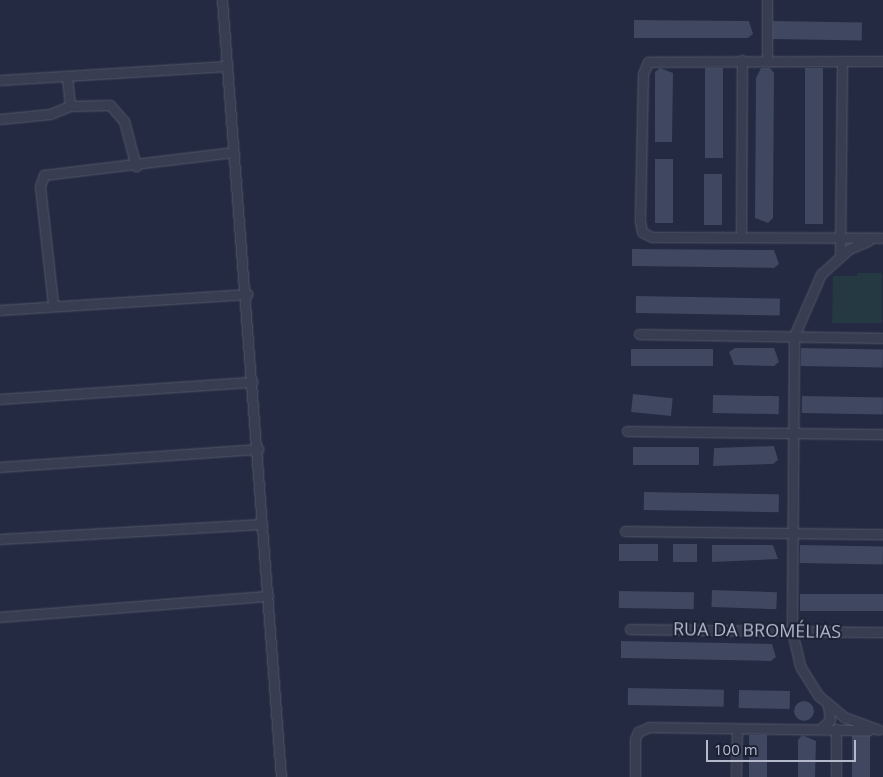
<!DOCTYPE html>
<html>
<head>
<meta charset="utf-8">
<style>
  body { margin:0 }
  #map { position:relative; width:883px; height:777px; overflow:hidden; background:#232a41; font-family:"Open Sans",sans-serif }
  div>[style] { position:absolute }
  .green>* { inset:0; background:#253942 }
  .building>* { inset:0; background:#3f4761; transform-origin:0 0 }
  .round { border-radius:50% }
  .roads { filter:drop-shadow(0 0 1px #53586b) drop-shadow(0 0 1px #53586b) }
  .minor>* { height:9px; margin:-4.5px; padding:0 4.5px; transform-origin:4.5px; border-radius:4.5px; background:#383d51 }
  span { translate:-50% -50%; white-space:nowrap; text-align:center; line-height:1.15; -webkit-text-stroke:4px #1c2236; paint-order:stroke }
  .street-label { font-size:18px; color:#b4b9cb }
  .scale { position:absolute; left:706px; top:740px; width:150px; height:22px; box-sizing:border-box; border:2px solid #b4b9cb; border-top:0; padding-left:6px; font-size:15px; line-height:18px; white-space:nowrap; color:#b4b9cb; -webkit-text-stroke:4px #1c2236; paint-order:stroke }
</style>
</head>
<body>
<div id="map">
  <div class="green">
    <div style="clip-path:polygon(857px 273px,882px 273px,882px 323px,832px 323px,833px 276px,857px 276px)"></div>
  </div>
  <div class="building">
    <div style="clip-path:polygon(634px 20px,749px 21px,753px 34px,748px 38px,634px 38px)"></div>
    <div style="left:773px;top:21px;width:89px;height:18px;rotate:1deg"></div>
    <div style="clip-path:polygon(660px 68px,673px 73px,672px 142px,655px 142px,655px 72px)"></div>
    <div style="left:705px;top:68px;width:18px;height:90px"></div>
    <div style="clip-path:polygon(761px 68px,770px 68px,774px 73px,773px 218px,768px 223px,755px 218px,756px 78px)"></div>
    <div style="left:823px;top:68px;width:156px;height:18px;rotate:90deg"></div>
    <div style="left:655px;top:159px;width:18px;height:64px"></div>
    <div style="left:704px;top:174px;width:18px;height:51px"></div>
    <div style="clip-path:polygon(632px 249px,774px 250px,779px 264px,774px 268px,632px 266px)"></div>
    <div style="left:636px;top:296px;width:144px;height:17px;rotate:1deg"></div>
    <div style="clip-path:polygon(735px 348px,774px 348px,779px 362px,774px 366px,734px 365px,729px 352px)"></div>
    <div style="left:801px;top:348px;width:82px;height:18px;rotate:1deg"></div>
    <div style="left:631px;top:349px;width:82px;height:17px"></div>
    <div style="left:633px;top:394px;width:40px;height:18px;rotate:6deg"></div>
    <div style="left:713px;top:395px;width:66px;height:18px;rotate:1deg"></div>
    <div style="left:802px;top:396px;width:81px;height:17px;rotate:1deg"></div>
    <div style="clip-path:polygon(774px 446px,778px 460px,773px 464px,713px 466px,714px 448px)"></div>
    <div style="left:633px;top:447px;width:66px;height:18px"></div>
    <div style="left:644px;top:492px;width:135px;height:18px;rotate:1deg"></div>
    <div style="left:619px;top:544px;width:39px;height:17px"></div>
    <div style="left:673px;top:544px;width:24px;height:18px"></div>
    <div style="clip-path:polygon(712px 545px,773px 545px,778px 559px,712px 562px)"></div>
    <div style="left:800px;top:545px;width:83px;height:18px;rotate:1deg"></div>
    <div style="left:712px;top:590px;width:65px;height:17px;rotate:2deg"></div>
    <div style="left:619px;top:591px;width:75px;height:17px;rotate:1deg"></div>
    <div style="left:800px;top:594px;width:83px;height:17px"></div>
    <div style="clip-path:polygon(621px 641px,772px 644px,776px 657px,771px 661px,621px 658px)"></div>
    <div style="left:628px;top:688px;width:96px;height:17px;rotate:1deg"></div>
    <div style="left:739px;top:690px;width:51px;height:18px;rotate:1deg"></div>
    <div class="round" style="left:794px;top:701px;width:20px;height:20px"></div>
    <div style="left:749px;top:735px;width:18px;height:42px"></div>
    <div style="clip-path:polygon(802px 735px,816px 741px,815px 777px,798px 777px,798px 740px)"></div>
    <div style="left:852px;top:736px;width:18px;height:41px"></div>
  </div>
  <div class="roads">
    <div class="minor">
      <div style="left:222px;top:0;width:779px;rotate:85.66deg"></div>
      <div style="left:767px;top:60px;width:60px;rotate:-90deg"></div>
      <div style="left:883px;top:61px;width:235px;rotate:179.8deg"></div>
      <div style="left:648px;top:62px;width:13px;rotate:113deg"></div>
      <div style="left:643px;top:74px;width:147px;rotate:91.2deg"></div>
      <div style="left:640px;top:221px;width:11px;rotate:80deg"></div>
      <div style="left:642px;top:232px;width:11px;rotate:27deg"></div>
      <div style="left:652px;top:237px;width:231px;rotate:0.2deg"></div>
      <div style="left:67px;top:77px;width:29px;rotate:84deg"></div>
      <div style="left:0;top:80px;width:228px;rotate:-3.5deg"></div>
      <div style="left:0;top:119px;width:50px;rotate:-5.7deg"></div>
      <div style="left:50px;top:114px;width:22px;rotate:-22deg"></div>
      <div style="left:70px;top:106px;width:40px;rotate:-1.4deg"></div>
      <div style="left:110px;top:105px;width:21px;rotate:49deg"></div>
      <div style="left:124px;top:121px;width:47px;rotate:75.1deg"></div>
      <div style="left:741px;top:237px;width:177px;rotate:-89.7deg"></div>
      <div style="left:868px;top:241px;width:21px;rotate:157deg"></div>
      <div style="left:849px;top:249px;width:38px;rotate:138deg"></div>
      <div style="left:821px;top:274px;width:68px;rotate:113.5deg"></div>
      <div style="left:794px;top:336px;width:295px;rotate:90.4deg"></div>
      <div style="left:792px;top:631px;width:36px;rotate:77deg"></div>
      <div style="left:800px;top:666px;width:36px;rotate:58deg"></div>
      <div style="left:819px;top:696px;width:33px;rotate:40deg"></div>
      <div style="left:844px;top:717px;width:37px;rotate:20deg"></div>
      <div style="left:840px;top:255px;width:194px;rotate:-89.4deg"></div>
      <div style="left:53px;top:304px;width:119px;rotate:-96.3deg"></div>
      <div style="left:40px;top:186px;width:12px;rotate:-70deg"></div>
      <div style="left:44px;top:175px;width:191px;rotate:-6.9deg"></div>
      <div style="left:0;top:310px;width:248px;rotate:-3.7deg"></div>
      <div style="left:639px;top:334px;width:244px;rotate:0.9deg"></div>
      <div style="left:0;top:399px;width:253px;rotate:-3.9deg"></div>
      <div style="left:627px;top:431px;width:256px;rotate:0.7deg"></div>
      <div style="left:0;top:467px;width:259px;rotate:-4deg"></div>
      <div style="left:625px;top:531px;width:258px;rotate:0.7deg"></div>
      <div style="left:0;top:539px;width:262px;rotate:-3.3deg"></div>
      <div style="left:0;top:617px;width:269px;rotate:-4.5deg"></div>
      <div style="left:630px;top:629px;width:253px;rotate:0.7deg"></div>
      <div style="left:820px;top:729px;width:13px;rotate:-42deg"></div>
      <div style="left:830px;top:720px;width:15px;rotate:-98deg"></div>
      <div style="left:635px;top:777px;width:38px;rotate:-90deg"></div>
      <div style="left:635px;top:739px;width:8px;rotate:-67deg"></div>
      <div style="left:638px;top:732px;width:12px;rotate:-24deg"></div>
      <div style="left:649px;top:727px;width:220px;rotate:0.8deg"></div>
      <div style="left:736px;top:777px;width:48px;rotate:-88.8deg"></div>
      <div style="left:836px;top:777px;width:48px;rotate:-90deg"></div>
    </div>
  </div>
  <div class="street-label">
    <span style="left:757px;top:630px;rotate:1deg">RUA DA BROMÉLIAS</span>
  </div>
  <div class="scale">100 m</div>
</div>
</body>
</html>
